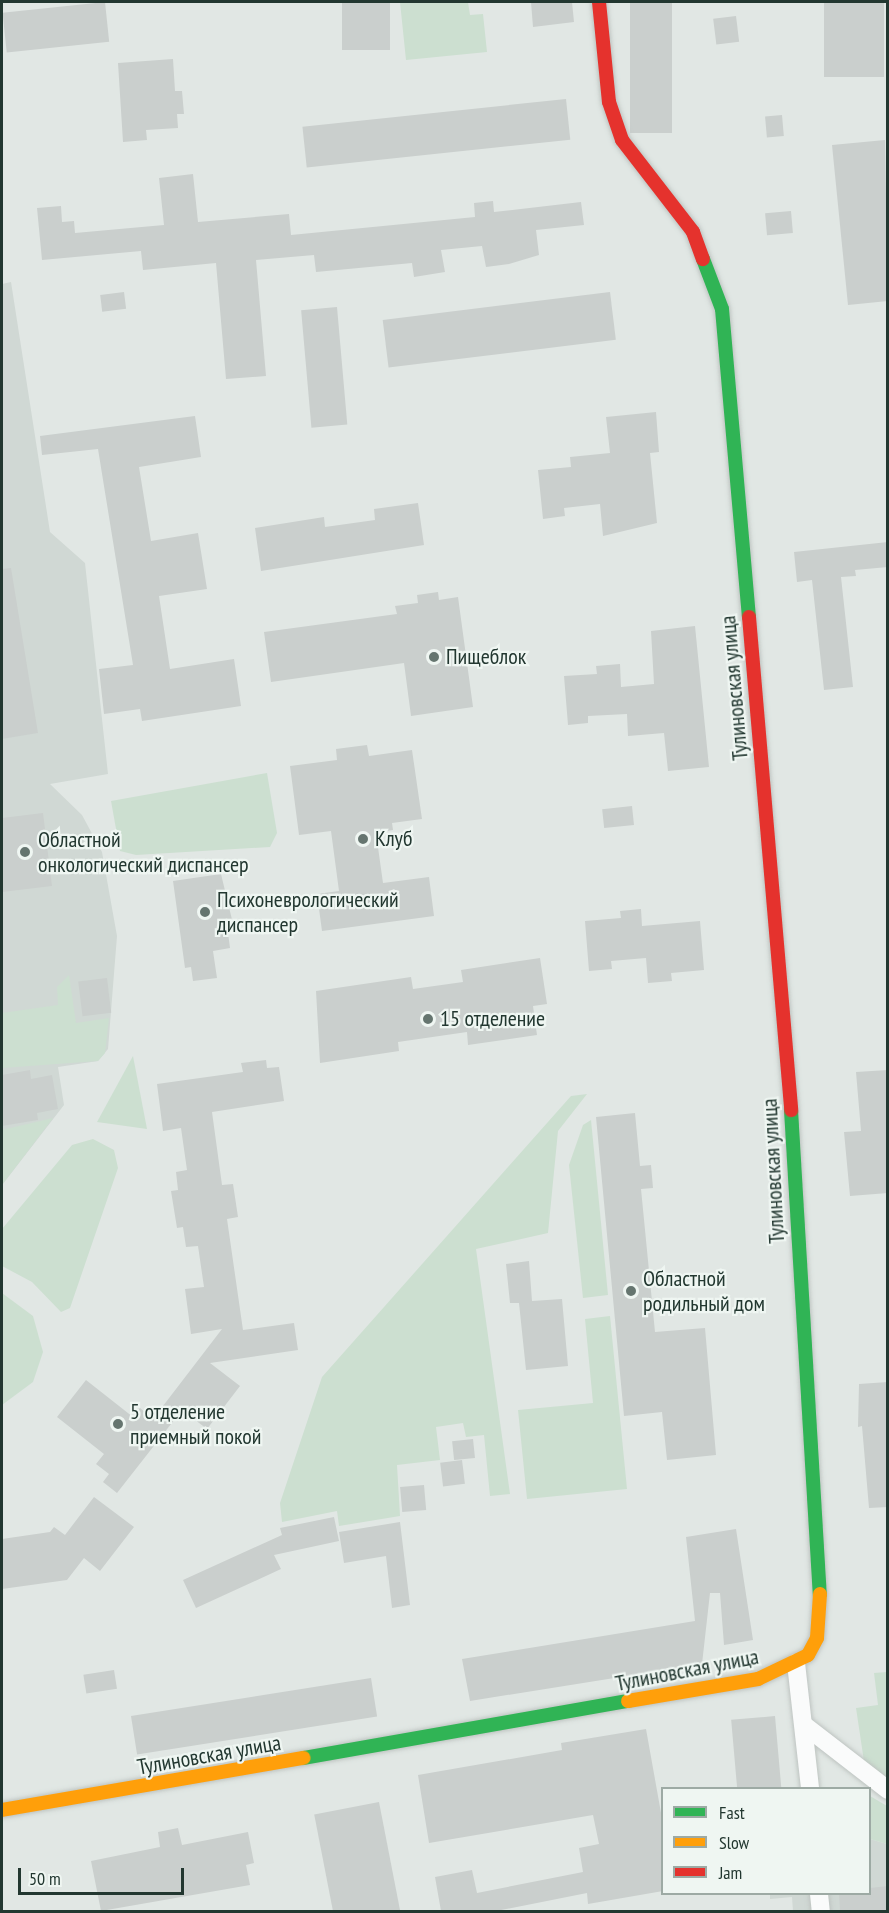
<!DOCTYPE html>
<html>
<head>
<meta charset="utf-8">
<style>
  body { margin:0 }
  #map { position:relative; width:889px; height:1913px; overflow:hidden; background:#e1e7e4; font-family:"PT Sans Narrow",sans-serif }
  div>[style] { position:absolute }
  .built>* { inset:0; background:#d0d8d4 }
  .green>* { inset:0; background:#ccdfd0 }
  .building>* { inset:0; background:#cacfcd; transform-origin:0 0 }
  .roads { filter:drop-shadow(0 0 2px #bec4c1) drop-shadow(0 0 2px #bec4c1) }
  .street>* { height:18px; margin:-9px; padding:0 9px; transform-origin:9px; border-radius:9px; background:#fafbfb }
  .fast>* { height:14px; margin:-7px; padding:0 7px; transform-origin:7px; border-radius:7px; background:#30b455 }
  .slow>* { height:14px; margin:-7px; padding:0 7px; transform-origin:7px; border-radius:7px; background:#ff9f0a }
  .jam>* { height:14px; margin:-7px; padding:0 7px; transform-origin:7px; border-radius:7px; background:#e5322d }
  .dots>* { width:16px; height:16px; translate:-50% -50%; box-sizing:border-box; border:3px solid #eff6f2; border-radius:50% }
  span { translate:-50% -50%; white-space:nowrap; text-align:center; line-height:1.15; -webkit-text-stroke:4.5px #eff6f2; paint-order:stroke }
  .poi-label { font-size:22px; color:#223730 }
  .left { translate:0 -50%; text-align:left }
  .street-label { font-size:22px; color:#223730 }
  .frame { position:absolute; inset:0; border:3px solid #223730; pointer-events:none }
  .legend { position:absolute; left:661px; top:1787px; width:210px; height:108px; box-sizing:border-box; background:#eff6f2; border:2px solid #9daaa4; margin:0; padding:8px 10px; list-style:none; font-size:18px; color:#223730 }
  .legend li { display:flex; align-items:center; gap:12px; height:30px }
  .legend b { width:30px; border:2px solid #9daaa4 }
  .scale { position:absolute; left:18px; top:1868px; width:166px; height:27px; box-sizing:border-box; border:3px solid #223730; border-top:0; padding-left:8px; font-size:18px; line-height:21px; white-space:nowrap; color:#223730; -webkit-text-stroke:4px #eff6f2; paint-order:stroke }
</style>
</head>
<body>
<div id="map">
  <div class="built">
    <div style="clip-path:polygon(11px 282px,50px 532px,85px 563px,108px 774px,50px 784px,82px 815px,102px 852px,117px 936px,108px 1049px,98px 1061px,58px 1067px,64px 1105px,2px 1185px,2px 284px)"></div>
    <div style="clip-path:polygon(870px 1839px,887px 1844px,887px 1911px,793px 1911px,792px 1897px,770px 1899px,770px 1894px,870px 1894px)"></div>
  </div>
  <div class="green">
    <div style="clip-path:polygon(400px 2px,468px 2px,470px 15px,483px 14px,487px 52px,406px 60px)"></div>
    <div style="clip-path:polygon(267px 773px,277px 833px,270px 847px,136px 855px,120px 851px,111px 801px)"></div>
    <div style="clip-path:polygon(69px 975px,76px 1023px,109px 1018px,105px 1053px,98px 1061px,2px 1068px,2px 1013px,58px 1005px,57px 987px)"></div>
    <div style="clip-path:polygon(133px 1056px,147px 1129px,97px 1122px)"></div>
    <div style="clip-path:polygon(587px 1094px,558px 1131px,548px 1233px,476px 1249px,510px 1494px,490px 1496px,484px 1435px,466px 1437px,463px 1423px,436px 1427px,440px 1460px,397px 1465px,400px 1516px,339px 1526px,337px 1511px,282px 1522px,280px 1503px,322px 1377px,571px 1096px)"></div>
    <div style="clip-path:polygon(53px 1118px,2px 1185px,2px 1130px)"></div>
    <div style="clip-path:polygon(591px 1120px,608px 1295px,583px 1298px,569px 1165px,583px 1125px)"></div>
    <div style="clip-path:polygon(93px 1139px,114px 1150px,118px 1168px,70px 1308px,61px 1312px,32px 1282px,2px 1266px,2px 1229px,72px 1145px)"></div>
    <div style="clip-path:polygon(2px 1293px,33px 1316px,43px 1352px,33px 1382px,2px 1405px)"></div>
    <div style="clip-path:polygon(610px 1316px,627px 1489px,527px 1499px,518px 1410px,593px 1403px,585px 1319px)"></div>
    <div style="clip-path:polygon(887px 1672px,887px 1779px,865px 1768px,856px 1708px,878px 1705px,874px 1673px)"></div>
    <div style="clip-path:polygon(870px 1796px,887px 1806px,887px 1844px,870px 1839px)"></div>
  </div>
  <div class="building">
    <div style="left:105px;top:2px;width:40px;height:103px;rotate:84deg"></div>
    <div style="left:342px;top:2px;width:48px;height:48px"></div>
    <div style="clip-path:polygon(531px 2px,572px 2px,574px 22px,533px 27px)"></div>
    <div style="left:630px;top:2px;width:42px;height:131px"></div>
    <div style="left:824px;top:2px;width:60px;height:75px"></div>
    <div style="left:736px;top:16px;width:26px;height:23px;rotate:83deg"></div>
    <div style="clip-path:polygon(173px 59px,175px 91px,182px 91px,184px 114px,177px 114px,178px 128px,146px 130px,147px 140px,123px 142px,118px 63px)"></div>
    <div style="left:566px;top:99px;width:41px;height:265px;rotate:84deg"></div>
    <div style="left:782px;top:115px;width:21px;height:17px;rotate:85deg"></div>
    <div style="clip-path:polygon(885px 140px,888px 301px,848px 305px,832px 145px)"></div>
    <div style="clip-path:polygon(193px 174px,198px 222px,289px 214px,291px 235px,475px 217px,474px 203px,493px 201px,494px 212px,581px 202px,584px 225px,536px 230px,539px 255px,509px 264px,486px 267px,482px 246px,441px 250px,445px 272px,414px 277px,412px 263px,316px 272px,314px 255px,256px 260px,266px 376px,226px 379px,216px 263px,143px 270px,141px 251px,42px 260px,37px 208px,61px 206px,62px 222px,74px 221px,75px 233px,164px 225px,159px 178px)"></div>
    <div style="left:791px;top:211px;width:22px;height:26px;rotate:85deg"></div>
    <div style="left:124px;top:292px;width:17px;height:24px;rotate:83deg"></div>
    <div style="left:610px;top:292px;width:48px;height:229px;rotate:83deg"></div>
    <div style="left:337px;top:307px;width:118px;height:36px;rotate:85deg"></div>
    <div style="clip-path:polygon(656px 412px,659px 452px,650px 453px,657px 523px,603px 536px,600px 504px,564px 508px,565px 516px,543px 519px,538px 470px,571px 467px,570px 457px,610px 453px,606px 417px)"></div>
    <div style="clip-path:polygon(195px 416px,201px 457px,139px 467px,151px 541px,198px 533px,207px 589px,159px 596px,170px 669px,234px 659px,241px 706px,142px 721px,140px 709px,104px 714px,99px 669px,133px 665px,98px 449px,42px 455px,40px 436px)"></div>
    <div style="clip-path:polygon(418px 503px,424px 545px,261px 571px,255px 528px,324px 517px,325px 527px,375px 520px,374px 509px)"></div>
    <div style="clip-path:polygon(888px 542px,888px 567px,855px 570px,856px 576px,841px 577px,853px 687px,824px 690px,812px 580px,797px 582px,794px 552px)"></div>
    <div style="clip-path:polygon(11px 568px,38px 733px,2px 739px,2px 569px)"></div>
    <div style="clip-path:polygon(438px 592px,439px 600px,458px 597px,473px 707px,411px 716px,404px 663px,271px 682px,264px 632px,397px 614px,395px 606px,418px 603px,417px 595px)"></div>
    <div style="clip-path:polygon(695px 626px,709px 767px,668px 771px,664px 733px,628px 736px,627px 714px,588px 716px,588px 723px,568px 725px,564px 676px,597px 674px,596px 666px,620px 664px,621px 687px,654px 684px,651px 631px)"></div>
    <div style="clip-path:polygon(367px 745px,369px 756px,412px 750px,422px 819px,392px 823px,393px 830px,376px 833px,383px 883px,429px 877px,434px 916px,322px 931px,317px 894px,339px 891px,331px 831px,299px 835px,290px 766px,337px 760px,336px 749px)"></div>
    <div style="left:632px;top:806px;width:19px;height:30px;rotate:84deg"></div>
    <div style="clip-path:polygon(43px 813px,52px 886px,2px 892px,2px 818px)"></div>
    <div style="clip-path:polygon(221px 874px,235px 932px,228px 933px,230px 948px,213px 951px,217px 978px,193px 981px,191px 967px,185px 968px,173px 881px)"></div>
    <div style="clip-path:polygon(641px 909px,642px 926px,700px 921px,704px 970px,671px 973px,672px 981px,648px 983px,646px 958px,611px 961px,612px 969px,589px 971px,585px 921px,621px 918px,620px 911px)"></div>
    <div style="clip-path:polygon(540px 958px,547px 1004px,533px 1006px,537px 1035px,468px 1045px,467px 1032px,398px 1042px,399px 1051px,320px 1063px,316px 991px,411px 977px,413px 989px,463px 982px,461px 970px)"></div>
    <div style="left:107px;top:978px;width:35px;height:29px;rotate:83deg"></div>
    <div style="clip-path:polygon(266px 1060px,267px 1068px,279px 1067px,284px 1101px,212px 1112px,222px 1185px,233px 1184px,238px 1217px,227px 1219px,243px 1330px,294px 1323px,298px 1350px,210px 1363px,240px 1386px,207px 1429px,182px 1410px,117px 1493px,103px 1482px,109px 1474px,96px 1464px,104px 1454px,57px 1417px,86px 1380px,133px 1417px,140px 1408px,153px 1419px,222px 1329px,191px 1334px,185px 1289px,204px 1287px,198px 1246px,186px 1247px,183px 1227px,177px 1228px,171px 1191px,178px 1190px,176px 1172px,187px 1170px,181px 1128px,163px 1131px,157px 1084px,243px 1072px,241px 1063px)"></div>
    <div style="clip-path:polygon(30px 1070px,31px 1079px,52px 1075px,58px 1109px,37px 1113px,38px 1120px,2px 1126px,2px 1075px)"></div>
    <div style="clip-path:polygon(888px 1070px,888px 1193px,850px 1196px,844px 1132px,861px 1131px,856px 1072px)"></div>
    <div style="clip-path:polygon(635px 1113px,640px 1166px,651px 1165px,653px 1188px,641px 1189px,655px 1332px,705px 1328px,716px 1455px,667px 1460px,662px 1412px,624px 1416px,596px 1117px)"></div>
    <div style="clip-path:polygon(529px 1261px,532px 1301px,562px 1299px,568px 1366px,526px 1370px,519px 1303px,510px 1303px,506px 1264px)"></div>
    <div style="clip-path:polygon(888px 1382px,888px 1507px,869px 1508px,862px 1426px,858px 1427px,859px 1384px)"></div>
    <div style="left:473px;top:1439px;width:19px;height:21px;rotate:84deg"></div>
    <div style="left:462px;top:1460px;width:24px;height:22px;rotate:83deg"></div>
    <div style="left:424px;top:1485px;width:25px;height:24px;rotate:85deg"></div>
    <div style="clip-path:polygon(94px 1497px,134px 1527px,100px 1571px,84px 1558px,67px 1580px,2px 1589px,2px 1539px,50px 1532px,54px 1527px,65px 1535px)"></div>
    <div style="clip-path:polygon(334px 1517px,339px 1541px,274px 1555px,281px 1569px,196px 1608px,183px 1580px,282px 1535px,280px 1528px)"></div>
    <div style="clip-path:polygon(400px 1522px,410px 1605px,392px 1608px,386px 1556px,344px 1563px,339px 1532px)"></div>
    <div style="clip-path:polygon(736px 1529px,753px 1640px,724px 1645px,720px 1593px,710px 1593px,702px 1664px,470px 1701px,462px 1659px,695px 1621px,686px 1537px)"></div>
    <div style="left:114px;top:1670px;width:19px;height:31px;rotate:81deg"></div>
    <div style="left:371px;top:1678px;width:39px;height:243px;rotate:81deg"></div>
    <div style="left:775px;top:1716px;width:72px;height:44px;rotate:85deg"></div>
    <div style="clip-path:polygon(646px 1729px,663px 1824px,663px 1891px,588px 1904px,587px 1893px,496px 1911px,441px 1911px,435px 1877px,472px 1870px,477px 1893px,583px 1872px,579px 1848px,599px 1844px,593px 1815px,429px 1843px,418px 1775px,562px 1750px,561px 1743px)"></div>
    <div style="left:379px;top:1802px;width:111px;height:66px;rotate:79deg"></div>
    <div style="clip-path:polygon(178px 1828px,182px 1845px,248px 1832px,254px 1863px,246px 1865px,250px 1885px,101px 1911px,91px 1861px,160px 1847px,158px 1832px)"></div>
    <div style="clip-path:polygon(888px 1886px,888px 1911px,840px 1911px,839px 1893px,870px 1893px,870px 1888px)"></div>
  </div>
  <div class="roads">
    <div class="street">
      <div style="left:796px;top:1663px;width:126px;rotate:83.6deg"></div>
      <div style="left:804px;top:1725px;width:106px;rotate:37.7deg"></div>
      <div style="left:819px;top:1894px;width:18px;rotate:84deg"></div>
    </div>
    <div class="fast">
      <div style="left:703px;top:259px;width:53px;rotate:69.2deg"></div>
      <div style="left:722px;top:309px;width:309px;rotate:85deg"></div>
      <div style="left:791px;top:1110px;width:485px;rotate:86.6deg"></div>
      <div style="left:304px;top:1758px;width:329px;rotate:-10deg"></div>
    </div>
    <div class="slow">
      <div style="left:628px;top:1701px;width:132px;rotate:-9.6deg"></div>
      <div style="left:758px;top:1679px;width:55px;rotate:-25.6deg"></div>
      <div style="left:808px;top:1655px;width:19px;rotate:-62deg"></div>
      <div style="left:817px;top:1638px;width:44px;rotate:-86.1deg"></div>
      <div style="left:2px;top:1810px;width:306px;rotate:-9.8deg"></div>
    </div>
    <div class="jam">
      <div style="left:599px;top:2px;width:100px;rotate:84.3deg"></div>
      <div style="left:609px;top:102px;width:40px;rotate:71.1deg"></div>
      <div style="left:622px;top:140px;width:116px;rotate:52.3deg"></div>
      <div style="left:693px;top:232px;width:29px;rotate:70deg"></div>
      <div style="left:749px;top:617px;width:495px;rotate:85.1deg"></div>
    </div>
  </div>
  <div class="dots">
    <div style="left:434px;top:657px;background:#65756f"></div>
    <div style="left:363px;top:839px;background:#65756f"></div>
    <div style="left:25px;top:852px;background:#65756f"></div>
    <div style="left:205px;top:912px;background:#65756f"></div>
    <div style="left:428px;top:1019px;background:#65756f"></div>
    <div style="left:631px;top:1291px;background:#65756f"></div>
    <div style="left:118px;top:1424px;background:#65756f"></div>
  </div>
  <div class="poi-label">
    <span class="left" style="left:446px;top:657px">Пищеблок</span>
    <span class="left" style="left:38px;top:852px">Областной<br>онкологический диспансер</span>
    <span class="left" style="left:375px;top:839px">Клуб</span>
    <span class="left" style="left:217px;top:912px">Психоневрологический<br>диспансер</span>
    <span class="left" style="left:440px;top:1019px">15 отделение</span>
    <span class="left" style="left:643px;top:1291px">Областной<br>родильный дом</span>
    <span class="left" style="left:130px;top:1424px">5 отделение<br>приемный покой</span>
  </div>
  <div class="street-label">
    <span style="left:734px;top:688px;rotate:-95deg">Тулиновская улица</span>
    <span style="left:773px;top:1171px;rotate:-93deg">Тулиновская улица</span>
    <span style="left:687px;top:1670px;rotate:-11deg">Тулиновская улица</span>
    <span style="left:209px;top:1755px;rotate:-10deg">Тулиновская улица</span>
  </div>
  <div class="frame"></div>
  <ul class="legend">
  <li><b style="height:8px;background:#30b455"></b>Fast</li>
  <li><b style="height:8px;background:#ff9f0a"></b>Slow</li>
  <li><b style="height:8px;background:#e5322d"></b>Jam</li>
  </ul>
  <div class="scale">50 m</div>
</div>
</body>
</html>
